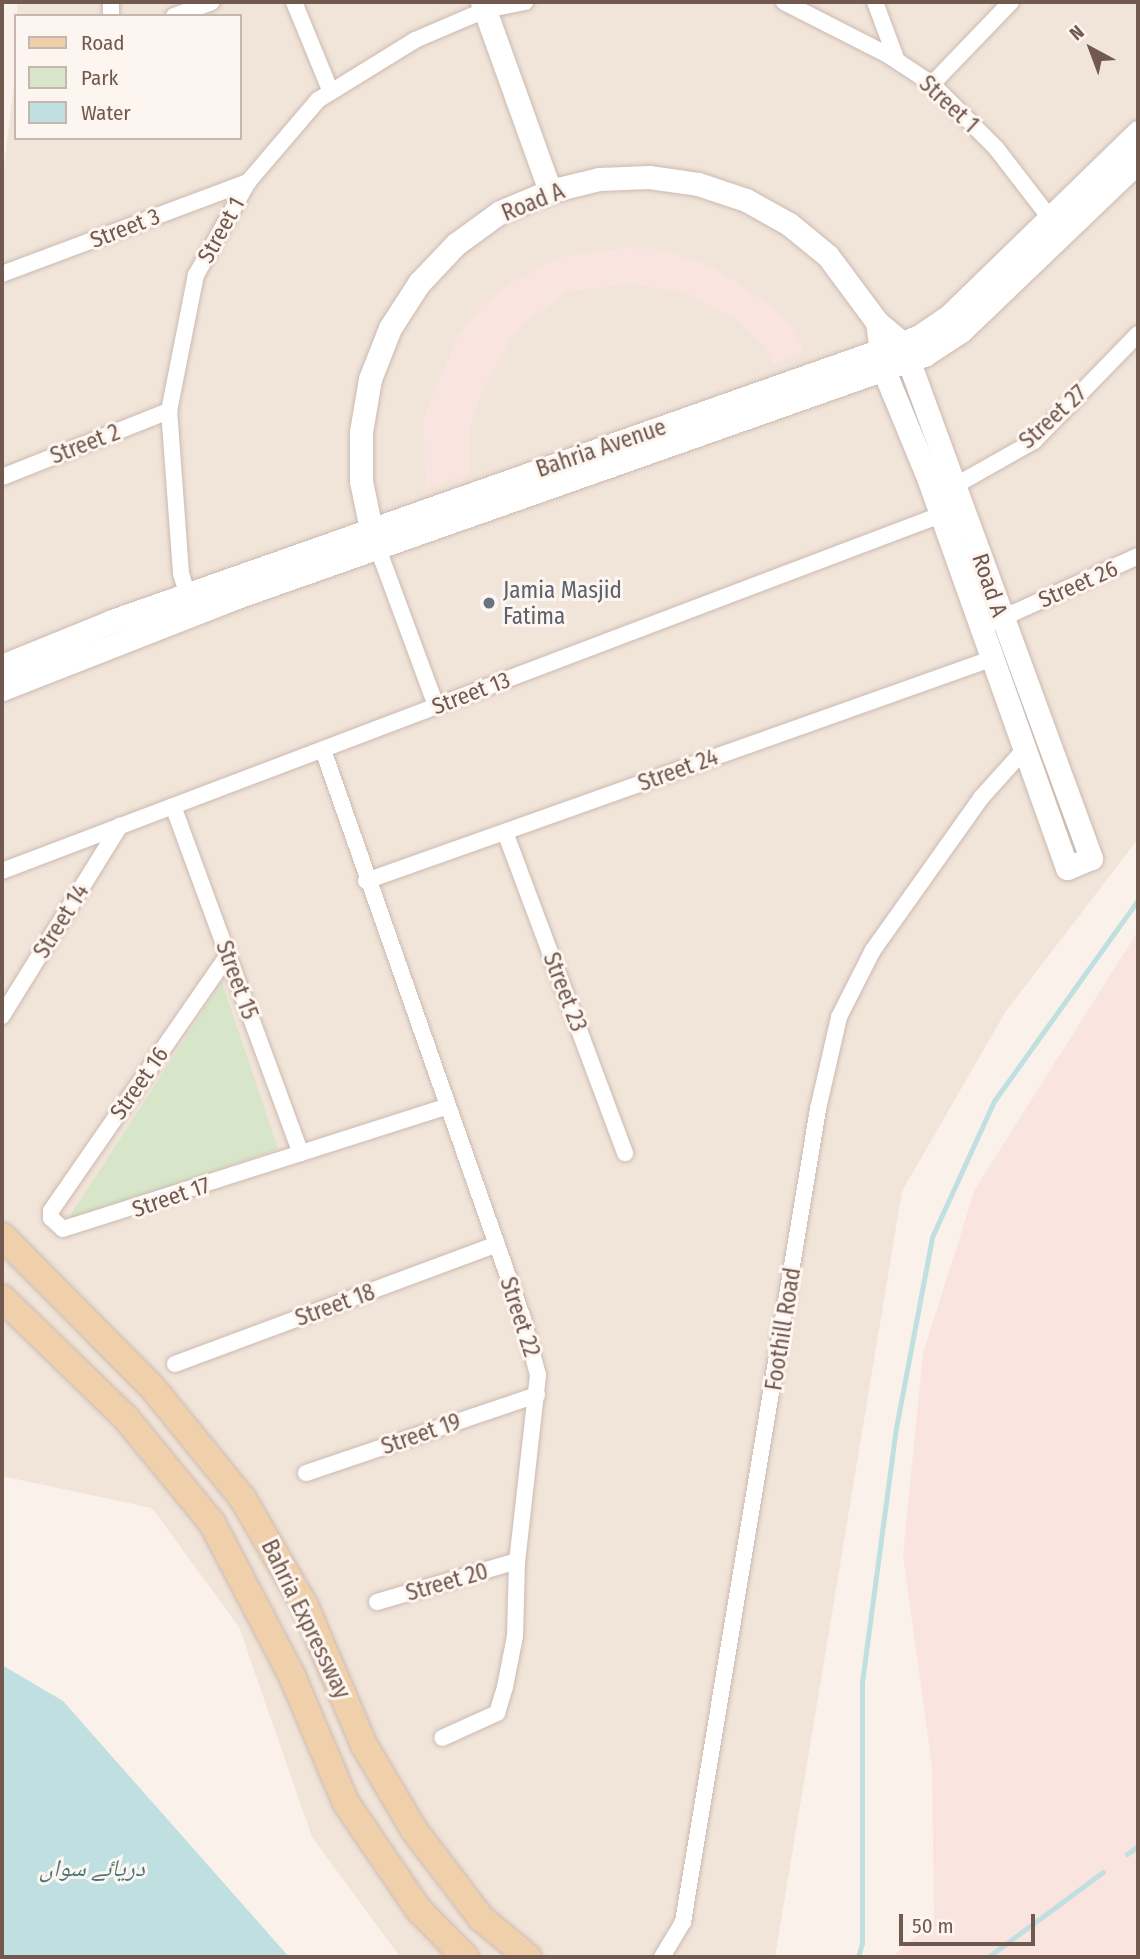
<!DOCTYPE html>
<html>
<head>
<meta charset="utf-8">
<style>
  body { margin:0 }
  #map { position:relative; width:1140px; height:1959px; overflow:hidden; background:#faf2ea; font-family:"Fira Sans Condensed","Noto Naskh Arabic",sans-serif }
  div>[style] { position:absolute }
  .residential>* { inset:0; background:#f1e4d9 }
  .commercial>* { inset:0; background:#f9e4df }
  .green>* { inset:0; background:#d7e6c9 }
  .water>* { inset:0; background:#c0dfe1 }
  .stream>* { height:5px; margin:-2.5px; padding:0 2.5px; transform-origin:2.5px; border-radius:2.5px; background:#c0dfe1 }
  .roads { filter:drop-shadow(0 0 2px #cbbab1) drop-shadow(0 0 2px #cbbab1) }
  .street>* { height:16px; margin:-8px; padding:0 8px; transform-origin:8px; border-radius:8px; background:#fff }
  .secondary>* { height:23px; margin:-11.5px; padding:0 11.5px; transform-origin:11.5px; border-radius:11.5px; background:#fff }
  .primary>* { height:26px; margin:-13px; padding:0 13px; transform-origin:13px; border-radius:13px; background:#f0d0ab }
  .dots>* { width:19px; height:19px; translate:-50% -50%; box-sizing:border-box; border:4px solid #fdf6f0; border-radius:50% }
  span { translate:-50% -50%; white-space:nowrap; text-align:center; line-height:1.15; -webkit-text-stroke:6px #fdf6f0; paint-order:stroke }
  .street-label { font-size:23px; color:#715950 }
  .worship-label { font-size:23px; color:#5b616d }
  .left { translate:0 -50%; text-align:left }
  .water-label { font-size:24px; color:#49777b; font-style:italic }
  .frame { position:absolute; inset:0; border:4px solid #715950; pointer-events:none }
  .legend { position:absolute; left:14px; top:14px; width:228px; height:126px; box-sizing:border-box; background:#fdf6f0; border:2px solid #c5b7b0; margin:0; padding:9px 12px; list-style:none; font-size:21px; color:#715950 }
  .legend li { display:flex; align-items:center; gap:14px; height:35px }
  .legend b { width:35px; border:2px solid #c5b7b0 }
  .north { position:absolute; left:1056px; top:14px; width:70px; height:70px; -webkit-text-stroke:5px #fdf6f0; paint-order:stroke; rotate:319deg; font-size:19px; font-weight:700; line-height:28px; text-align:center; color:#715950 }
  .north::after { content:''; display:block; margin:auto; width:24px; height:32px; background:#715950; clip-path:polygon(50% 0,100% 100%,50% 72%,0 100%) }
  .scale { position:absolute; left:899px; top:1914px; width:136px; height:32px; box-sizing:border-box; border:4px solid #715950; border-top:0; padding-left:9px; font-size:21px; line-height:24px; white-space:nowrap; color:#715950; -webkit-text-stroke:5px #fdf6f0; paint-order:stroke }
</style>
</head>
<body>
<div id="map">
  <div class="residential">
    <div style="clip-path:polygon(17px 2px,1138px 2px,1138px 839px,1006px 1011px,902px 1191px,775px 1957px,400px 1957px,312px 1837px,239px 1627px,152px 1508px,2px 1476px,2px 181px,16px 71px,16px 138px,240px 138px,240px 16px,17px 16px)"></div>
  </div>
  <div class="commercial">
    <div style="clip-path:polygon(623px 248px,658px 249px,714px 267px,776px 309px,795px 330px,804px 352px,773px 364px,765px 347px,739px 321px,686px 293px,633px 284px,569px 291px,523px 323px,503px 352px,483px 390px,469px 431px,469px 474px,425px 489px,424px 417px,456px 340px,480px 308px,503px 288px,557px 258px)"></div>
    <div style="clip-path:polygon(1138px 931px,1138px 1957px,892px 1957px,934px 1920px,932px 1767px,903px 1555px,923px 1353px,975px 1189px)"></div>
  </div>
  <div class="green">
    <div style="clip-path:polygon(222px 982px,278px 1149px,66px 1222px)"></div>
  </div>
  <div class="water">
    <div style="clip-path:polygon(2px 1665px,63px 1701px,289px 1957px,2px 1957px)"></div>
  </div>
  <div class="stream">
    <div style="left:1127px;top:1854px;width:14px;rotate:-36deg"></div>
    <div style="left:858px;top:1957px;width:15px;rotate:-74deg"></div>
    <div style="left:862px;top:1943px;width:261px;rotate:-90deg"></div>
    <div style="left:862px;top:1682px;width:256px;rotate:-82.4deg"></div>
    <div style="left:896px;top:1428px;width:194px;rotate:-79.3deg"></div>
    <div style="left:932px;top:1237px;width:149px;rotate:-65.5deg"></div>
    <div style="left:994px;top:1101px;width:247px;rotate:-54.4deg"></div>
    <div style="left:988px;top:1957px;width:143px;rotate:-36.5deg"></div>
  </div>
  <div class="roads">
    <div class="street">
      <div style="left:294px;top:2px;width:97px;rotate:67.7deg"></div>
      <div style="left:784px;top:2px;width:117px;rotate:27deg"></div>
      <div style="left:888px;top:55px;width:53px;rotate:33.4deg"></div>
      <div style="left:932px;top:84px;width:91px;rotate:45deg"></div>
      <div style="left:996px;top:148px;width:88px;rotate:52.4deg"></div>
      <div style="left:875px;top:2px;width:63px;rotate:69.6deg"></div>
      <div style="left:111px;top:16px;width:14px;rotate:-90deg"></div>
      <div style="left:174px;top:16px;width:40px;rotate:-20.2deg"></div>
      <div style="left:932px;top:84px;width:114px;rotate:-46.1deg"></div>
      <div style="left:2px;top:274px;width:263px;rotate:-20.5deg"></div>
      <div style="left:2px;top:477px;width:180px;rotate:-21.6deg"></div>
      <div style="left:956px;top:485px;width:90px;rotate:-29.4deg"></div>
      <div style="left:1034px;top:441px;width:149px;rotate:-45.8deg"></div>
      <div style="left:374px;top:538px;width:179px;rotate:69.7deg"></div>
      <div style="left:190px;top:603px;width:31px;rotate:-107deg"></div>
      <div style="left:181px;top:573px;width:162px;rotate:-94.2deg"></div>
      <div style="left:169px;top:411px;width:139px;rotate:-78.8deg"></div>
      <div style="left:196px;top:275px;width:107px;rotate:-60.8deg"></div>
      <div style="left:248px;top:182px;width:108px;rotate:-49.5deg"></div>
      <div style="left:318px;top:100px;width:114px;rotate:-31.7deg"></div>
      <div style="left:415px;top:40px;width:76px;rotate:-23.2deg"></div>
      <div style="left:485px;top:10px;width:41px;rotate:-11.3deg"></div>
      <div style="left:994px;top:622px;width:158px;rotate:-24.6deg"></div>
      <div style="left:323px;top:750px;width:603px;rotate:70.63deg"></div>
      <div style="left:523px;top:1319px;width:58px;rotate:75deg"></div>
      <div style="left:538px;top:1375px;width:187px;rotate:96.4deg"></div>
      <div style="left:517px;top:1561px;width:75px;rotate:91.5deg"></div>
      <div style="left:515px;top:1636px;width:52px;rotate:101.1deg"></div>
      <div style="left:505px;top:1687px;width:27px;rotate:107deg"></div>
      <div style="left:497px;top:1713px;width:60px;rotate:155.6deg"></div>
      <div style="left:173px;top:806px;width:370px;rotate:69.8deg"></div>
      <div style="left:505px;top:832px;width:343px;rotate:69.5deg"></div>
      <div style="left:2px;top:871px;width:1003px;rotate:-20.78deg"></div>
      <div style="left:366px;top:881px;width:663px;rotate:-19.56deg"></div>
      <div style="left:228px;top:955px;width:311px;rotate:124.7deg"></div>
      <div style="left:51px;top:1211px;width:7px;rotate:90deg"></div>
      <div style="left:51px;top:1218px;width:16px;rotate:43deg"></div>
      <div style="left:63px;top:1229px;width:404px;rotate:-17.7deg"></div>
      <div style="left:2px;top:1016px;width:224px;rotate:-58.2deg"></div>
      <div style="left:175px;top:1364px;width:341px;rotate:-20.4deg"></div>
      <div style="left:306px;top:1473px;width:244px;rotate:-18.7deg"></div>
      <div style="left:377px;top:1602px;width:146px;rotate:-16.3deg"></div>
      <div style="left:662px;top:1957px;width:41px;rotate:-59deg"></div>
      <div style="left:683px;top:1922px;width:824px;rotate:-80.57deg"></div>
      <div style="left:818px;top:1109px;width:94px;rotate:-77.1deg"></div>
      <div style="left:839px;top:1017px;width:75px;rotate:-63.1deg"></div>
      <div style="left:873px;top:950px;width:186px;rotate:-54.6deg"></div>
      <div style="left:981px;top:798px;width:64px;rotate:-48.1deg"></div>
    </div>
    <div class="secondary">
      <div style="left:482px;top:2px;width:201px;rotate:70.2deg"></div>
      <div style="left:371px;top:529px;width:49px;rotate:-101.8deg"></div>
      <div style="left:361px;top:481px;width:49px;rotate:-90deg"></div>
      <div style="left:361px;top:432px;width:54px;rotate:-80.4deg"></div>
      <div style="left:370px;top:379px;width:55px;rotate:-68.6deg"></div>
      <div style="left:390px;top:328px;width:54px;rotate:-57.2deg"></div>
      <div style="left:419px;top:283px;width:54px;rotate:-46.5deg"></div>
      <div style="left:456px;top:244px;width:54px;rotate:-36deg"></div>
      <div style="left:500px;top:212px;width:54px;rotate:-22.8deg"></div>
      <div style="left:550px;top:191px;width:50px;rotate:-13.8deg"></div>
      <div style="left:599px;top:179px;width:50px;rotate:-2.3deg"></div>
      <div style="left:649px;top:177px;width:49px;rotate:8.1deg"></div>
      <div style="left:698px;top:184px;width:51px;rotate:18.4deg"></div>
      <div style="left:746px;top:200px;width:49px;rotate:29.2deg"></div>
      <div style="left:789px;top:224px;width:50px;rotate:39.4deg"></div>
      <div style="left:828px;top:256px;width:82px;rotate:53.4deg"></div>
      <div style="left:877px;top:322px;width:33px;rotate:40deg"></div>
      <div style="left:902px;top:343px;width:549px;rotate:69.85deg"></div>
      <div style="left:1091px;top:858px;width:26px;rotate:157deg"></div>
      <div style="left:1067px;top:868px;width:417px;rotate:-109.6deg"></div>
      <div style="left:927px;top:475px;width:116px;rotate:-112.4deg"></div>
      <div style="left:883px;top:368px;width:46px;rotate:-97.4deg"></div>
      <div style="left:2px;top:666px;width:119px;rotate:-22.2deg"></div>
      <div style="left:112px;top:621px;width:855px;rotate:-19.41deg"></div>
      <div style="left:918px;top:337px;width:37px;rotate:-34deg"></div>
      <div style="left:949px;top:316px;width:264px;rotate:-44.2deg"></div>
      <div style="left:2px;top:689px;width:249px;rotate:-21.4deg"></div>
      <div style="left:234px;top:598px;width:732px;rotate:-19.4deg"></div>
      <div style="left:924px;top:355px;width:44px;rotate:-33deg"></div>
      <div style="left:961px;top:331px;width:245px;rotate:-43.8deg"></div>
    </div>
    <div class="primary">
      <div style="left:2px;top:1236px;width:213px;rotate:45.2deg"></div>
      <div style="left:152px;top:1387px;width:144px;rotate:50.9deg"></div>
      <div style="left:243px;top:1499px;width:124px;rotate:59.9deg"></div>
      <div style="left:305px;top:1606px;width:151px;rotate:67deg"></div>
      <div style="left:364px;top:1745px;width:99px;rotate:59.5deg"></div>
      <div style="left:414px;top:1830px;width:111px;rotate:52.7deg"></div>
      <div style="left:481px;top:1918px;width:61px;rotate:39.7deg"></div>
      <div style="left:2px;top:1298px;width:173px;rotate:44.1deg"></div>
      <div style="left:126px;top:1418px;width:136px;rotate:50.7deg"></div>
      <div style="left:212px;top:1523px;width:173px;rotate:62.4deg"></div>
      <div style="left:292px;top:1676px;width:138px;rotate:67deg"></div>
      <div style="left:346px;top:1803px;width:130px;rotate:55.7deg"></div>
      <div style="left:419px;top:1910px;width:66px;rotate:45.6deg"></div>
    </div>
  </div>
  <div class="dots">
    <div style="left:489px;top:603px;background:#6b7280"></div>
  </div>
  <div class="street-label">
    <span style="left:949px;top:104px;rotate:43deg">Street 1</span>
    <span style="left:533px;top:202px;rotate:-22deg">Road A</span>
    <span style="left:125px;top:228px;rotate:-21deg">Street 3</span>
    <span style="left:221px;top:230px;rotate:-61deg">Street 1</span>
    <span style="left:1053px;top:417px;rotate:-42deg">Street 27</span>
    <span style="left:85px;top:444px;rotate:-21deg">Street 2</span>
    <span style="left:601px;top:448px;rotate:-19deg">Bahria Avenue</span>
    <span style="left:1078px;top:584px;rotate:-24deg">Street 26</span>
    <span style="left:990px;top:585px;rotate:71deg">Road A</span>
    <span style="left:471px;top:693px;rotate:-21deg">Street 13</span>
    <span style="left:678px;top:770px;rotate:-20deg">Street 24</span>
    <span style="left:61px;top:921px;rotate:-58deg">Street 14</span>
    <span style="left:237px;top:980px;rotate:70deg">Street 15</span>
    <span style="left:565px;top:992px;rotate:69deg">Street 23</span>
    <span style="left:139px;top:1083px;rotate:-55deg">Street 16</span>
    <span style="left:171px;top:1197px;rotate:-19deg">Street 17</span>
    <span style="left:335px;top:1305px;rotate:-20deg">Street 18</span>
    <span style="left:520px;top:1317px;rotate:72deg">Street 22</span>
    <span style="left:783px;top:1329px;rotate:-81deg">Foothill Road</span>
    <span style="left:421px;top:1434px;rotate:-19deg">Street 19</span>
    <span style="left:447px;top:1582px;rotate:-16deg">Street 20</span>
    <span style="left:306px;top:1619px;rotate:64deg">Bahria Expressway</span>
  </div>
  <div class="worship-label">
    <span class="left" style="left:503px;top:603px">Jamia Masjid<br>Fatima</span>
  </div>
  <div class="water-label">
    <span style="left:92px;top:1869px">دریائے سواں</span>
  </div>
  <div class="frame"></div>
  <ul class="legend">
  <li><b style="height:9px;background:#f0d0ab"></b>Road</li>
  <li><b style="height:19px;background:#d7e6c9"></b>Park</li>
  <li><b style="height:19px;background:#c0dfe1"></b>Water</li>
  </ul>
  <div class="north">N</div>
  <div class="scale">50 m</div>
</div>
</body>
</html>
